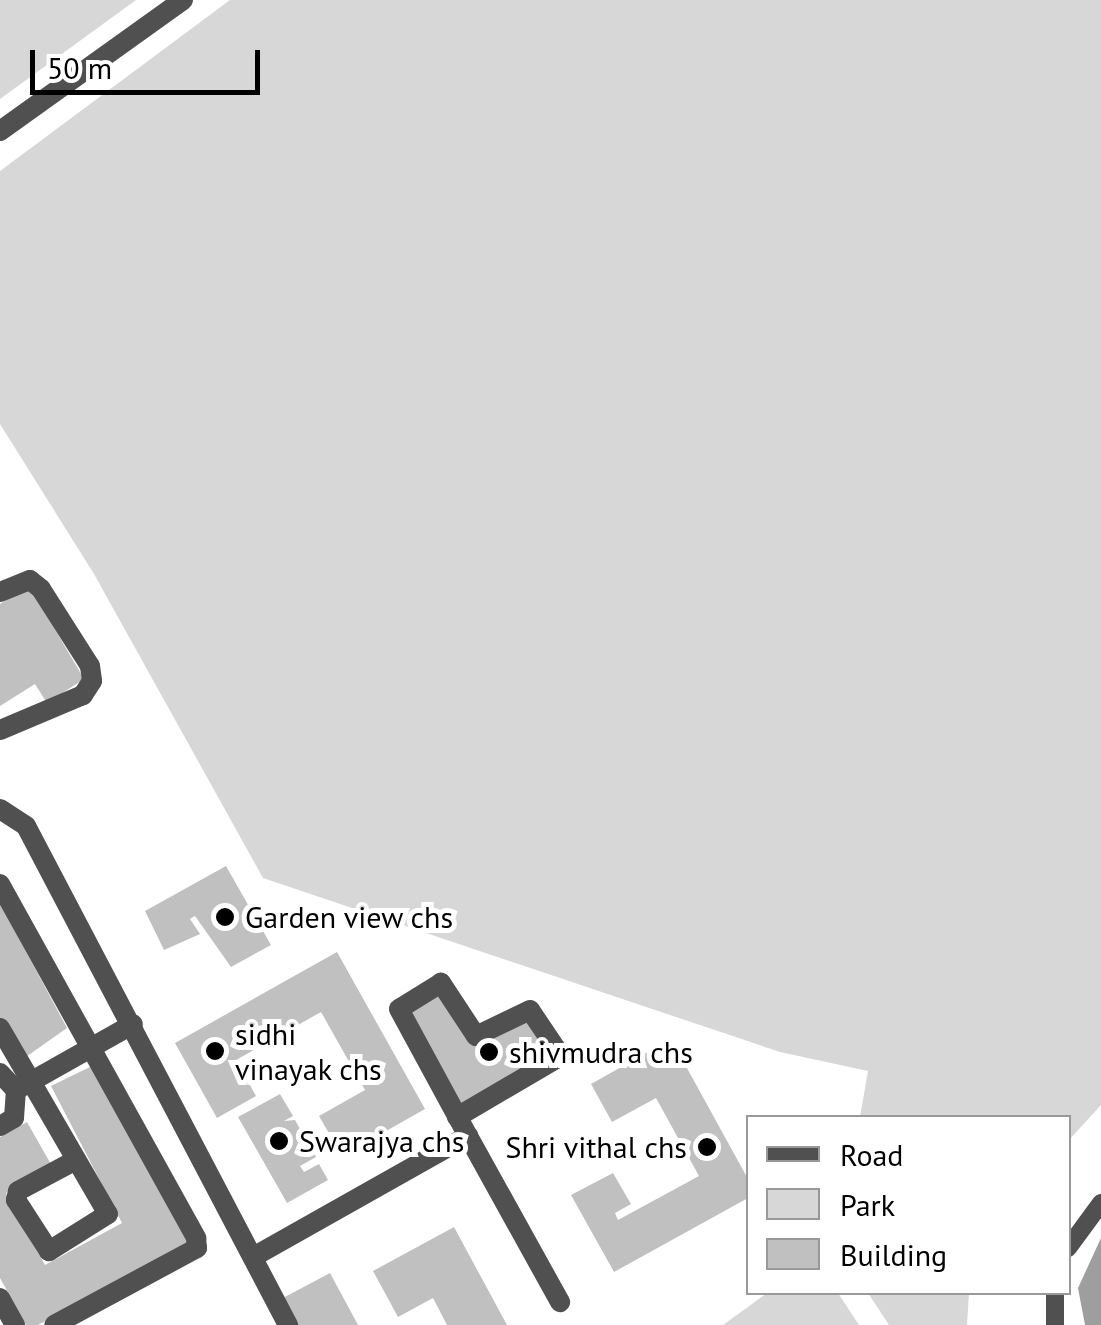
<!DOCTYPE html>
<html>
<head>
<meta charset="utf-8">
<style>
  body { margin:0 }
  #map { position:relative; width:1101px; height:1325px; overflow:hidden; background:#fff; font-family:"PT Sans",sans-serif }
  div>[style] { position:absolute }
  .green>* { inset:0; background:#d7d7d7 }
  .water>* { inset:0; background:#9e9e9e }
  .building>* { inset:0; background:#c0c0c0 }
  .lane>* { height:18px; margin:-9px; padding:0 9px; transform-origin:9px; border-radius:9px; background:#505050 }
  .street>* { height:20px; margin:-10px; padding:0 10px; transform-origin:10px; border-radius:10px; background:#505050 }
  .dots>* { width:28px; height:28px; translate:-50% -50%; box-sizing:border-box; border:5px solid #fff; border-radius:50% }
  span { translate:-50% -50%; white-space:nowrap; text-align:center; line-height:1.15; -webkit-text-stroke:10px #fff; paint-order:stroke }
  .poi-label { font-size:30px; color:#000 }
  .left { translate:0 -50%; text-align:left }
  .right { translate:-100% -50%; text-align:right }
  .legend { position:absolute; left:746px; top:1115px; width:325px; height:180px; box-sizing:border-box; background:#fff; border:2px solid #999; margin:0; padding:12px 18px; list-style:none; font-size:30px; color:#000 }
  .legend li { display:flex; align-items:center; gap:20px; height:50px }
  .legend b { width:50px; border:2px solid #999 }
  .scale { position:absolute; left:30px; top:50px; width:230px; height:45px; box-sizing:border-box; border:5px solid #000; border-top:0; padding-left:12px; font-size:30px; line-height:35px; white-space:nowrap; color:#000; -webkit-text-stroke:8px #fff; paint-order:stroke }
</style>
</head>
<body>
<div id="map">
  <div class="green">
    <div style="clip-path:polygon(0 0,136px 0,0 99px)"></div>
    <div style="clip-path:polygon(230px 0,1101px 0,1101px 1105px,1069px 1140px,1068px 1118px,860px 1117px,868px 1071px,780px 1052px,263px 878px,94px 574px,0 424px,0 171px)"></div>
    <div style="clip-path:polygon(767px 1293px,838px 1293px,859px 1325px,723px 1325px)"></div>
    <div style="clip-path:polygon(868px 1293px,969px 1293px,967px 1325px,889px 1325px)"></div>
  </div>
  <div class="water">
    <div style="clip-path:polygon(1101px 1238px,1101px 1325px,1085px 1325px,1078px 1288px)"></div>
  </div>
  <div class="building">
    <div style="clip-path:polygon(29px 585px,84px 679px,47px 703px,35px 684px,0 706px,0 604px)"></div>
    <div style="clip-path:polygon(226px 866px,271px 945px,231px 967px,195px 916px,190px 919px,200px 934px,164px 950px,145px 911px)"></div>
    <div style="clip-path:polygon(0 903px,67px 1028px,23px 1059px,0 1018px)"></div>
    <div style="clip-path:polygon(337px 952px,425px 1109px,342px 1156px,319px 1116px,365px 1090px,321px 1012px,236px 1060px,256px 1096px,217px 1118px,175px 1043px)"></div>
    <div style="clip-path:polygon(442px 985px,479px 1047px,532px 1016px,556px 1057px,457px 1110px,401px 1008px)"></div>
    <div style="clip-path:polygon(671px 1039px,748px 1179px,748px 1198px,614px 1272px,571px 1195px,613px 1173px,631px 1204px,615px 1213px,618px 1220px,699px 1176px,656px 1098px,612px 1122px,591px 1084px)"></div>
    <div style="clip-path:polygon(98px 1063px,191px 1240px,38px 1325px,26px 1325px,0 1278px,0 1137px,27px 1122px,52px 1166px,6px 1193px,45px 1265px,122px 1223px,51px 1086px)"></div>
    <div style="clip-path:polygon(280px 1094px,293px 1116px,284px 1121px,295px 1120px,316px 1157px,300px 1166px,304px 1172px,319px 1164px,328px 1180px,287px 1203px,238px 1117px)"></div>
    <div style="clip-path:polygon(454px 1227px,507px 1325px,447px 1325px,433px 1298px,398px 1317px,373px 1271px)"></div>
    <div style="clip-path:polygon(330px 1273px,358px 1325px,295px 1325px,281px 1299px)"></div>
  </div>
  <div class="lane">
    <div style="left:1068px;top:1248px;width:56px;rotate:-53.7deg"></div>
    <div style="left:1055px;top:1292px;width:33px;rotate:90deg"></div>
  </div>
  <div class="street">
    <div style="left:0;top:131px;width:225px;rotate:-35.6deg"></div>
    <div style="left:0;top:592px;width:32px;rotate:-22deg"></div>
    <div style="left:30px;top:580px;width:14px;rotate:39deg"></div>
    <div style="left:41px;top:589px;width:91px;rotate:57.5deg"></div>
    <div style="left:90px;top:666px;width:15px;rotate:82deg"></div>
    <div style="left:92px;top:681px;width:17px;rotate:123deg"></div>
    <div style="left:83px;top:695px;width:90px;rotate:157.1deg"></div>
    <div style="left:0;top:809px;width:31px;rotate:33deg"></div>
    <div style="left:26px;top:826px;width:564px;rotate:62.3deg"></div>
    <div style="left:0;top:884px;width:405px;rotate:61deg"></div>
    <div style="left:196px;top:1238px;width:10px;rotate:84deg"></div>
    <div style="left:197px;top:1248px;width:162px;rotate:151.7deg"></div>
    <div style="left:0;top:1028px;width:215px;rotate:59.9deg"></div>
    <div style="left:108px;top:1214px;width:70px;rotate:147.9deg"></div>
    <div style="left:49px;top:1251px;width:61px;rotate:-122.9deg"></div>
    <div style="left:16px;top:1200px;width:9px;rotate:-77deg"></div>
    <div style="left:18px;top:1191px;width:66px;rotate:-28.1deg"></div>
    <div style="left:0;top:1073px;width:23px;rotate:47deg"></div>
    <div style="left:457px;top:1117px;width:121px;rotate:-30.4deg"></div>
    <div style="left:561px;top:1056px;width:55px;rotate:-124deg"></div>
    <div style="left:530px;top:1010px;width:60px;rotate:154.3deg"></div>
    <div style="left:476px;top:1036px;width:64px;rotate:-123.4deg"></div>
    <div style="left:441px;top:983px;width:49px;rotate:148.2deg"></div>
    <div style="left:399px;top:1009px;width:145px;rotate:61.5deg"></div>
    <div style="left:468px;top:1136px;width:190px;rotate:61deg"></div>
    <div style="left:0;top:1126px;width:16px;rotate:-30deg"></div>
    <div style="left:14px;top:1118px;width:28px;rotate:-86deg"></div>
    <div style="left:16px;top:1090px;width:134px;rotate:-29.4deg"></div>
    <div style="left:253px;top:1257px;width:247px;rotate:-29.4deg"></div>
    <div style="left:0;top:1298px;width:31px;rotate:61deg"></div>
  </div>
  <div class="dots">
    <div style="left:225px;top:917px;background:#000"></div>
    <div style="left:215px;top:1051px;background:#000"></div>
    <div style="left:489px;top:1052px;background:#000"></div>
    <div style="left:279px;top:1141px;background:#000"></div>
    <div style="left:707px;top:1147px;background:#000"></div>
  </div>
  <div class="poi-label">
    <span class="left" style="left:245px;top:917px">Garden view chs</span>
    <span class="left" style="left:235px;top:1051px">sidhi<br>vinayak chs</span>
    <span class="left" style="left:509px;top:1052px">shivmudra chs</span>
    <span class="left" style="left:299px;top:1141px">Swarajya chs</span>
    <span class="right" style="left:687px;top:1147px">Shri vithal chs</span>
  </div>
  <ul class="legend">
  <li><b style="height:12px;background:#505050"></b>Road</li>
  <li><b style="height:28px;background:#d7d7d7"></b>Park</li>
  <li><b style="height:28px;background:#c0c0c0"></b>Building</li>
  </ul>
  <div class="scale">50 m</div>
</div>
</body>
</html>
